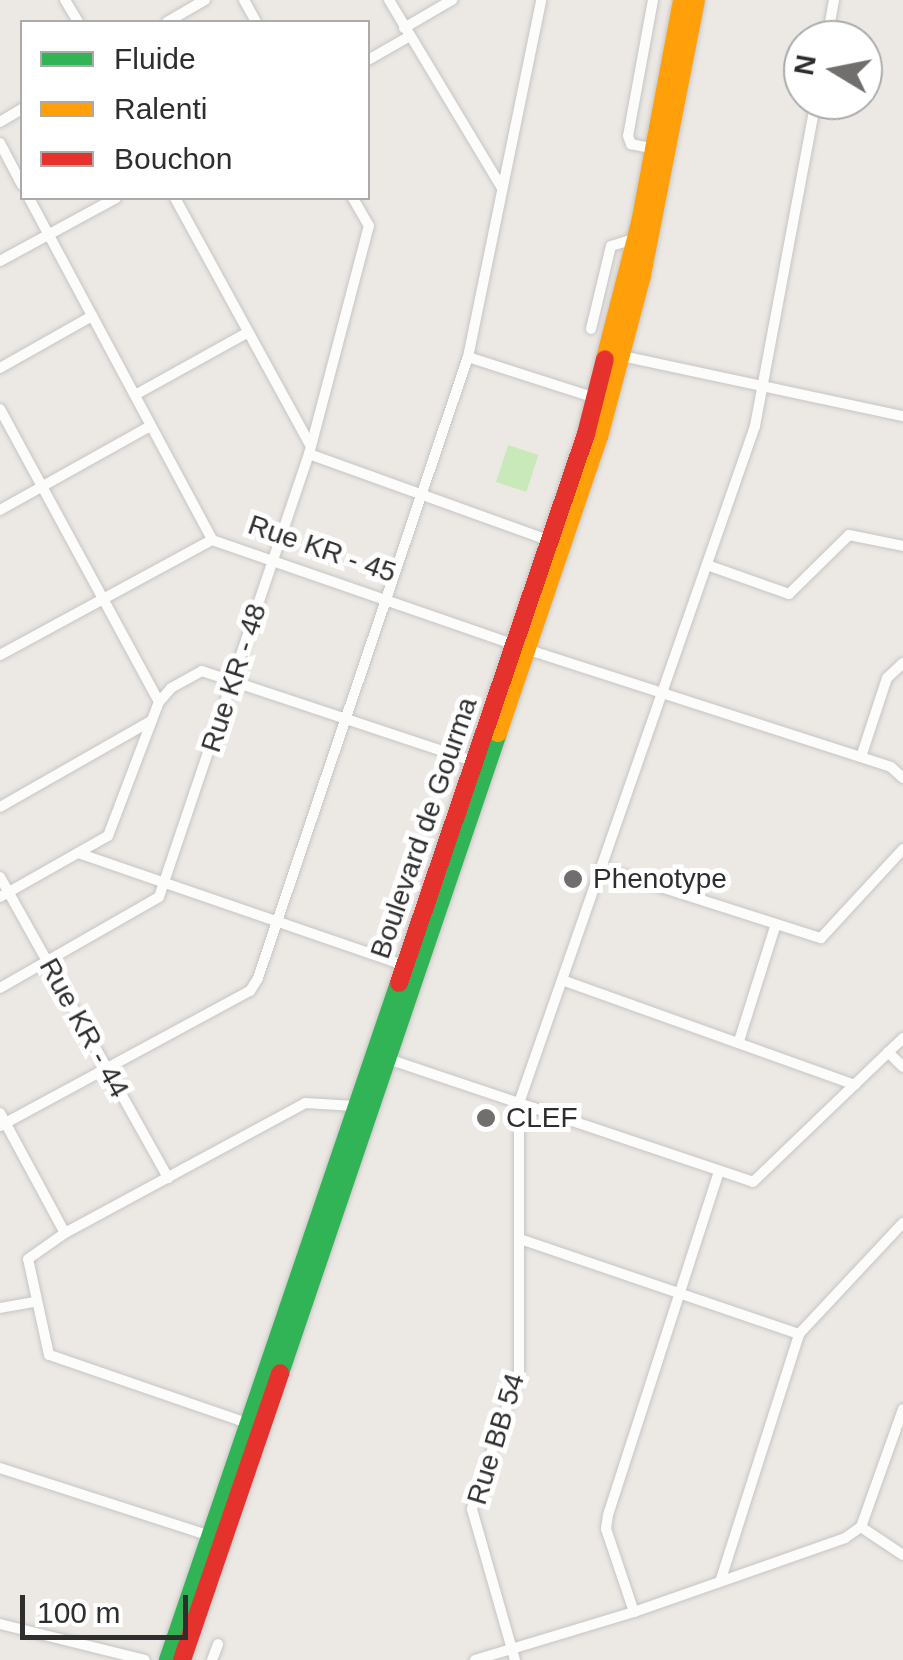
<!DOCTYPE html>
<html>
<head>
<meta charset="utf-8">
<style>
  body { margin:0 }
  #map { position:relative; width:903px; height:1660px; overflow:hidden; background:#ece9e4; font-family:Helvetica,sans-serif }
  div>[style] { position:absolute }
  .green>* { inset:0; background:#cae9bb; transform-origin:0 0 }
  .roads { filter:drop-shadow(0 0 2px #c6c5c5) drop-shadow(0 0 2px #c6c5c5) }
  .street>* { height:10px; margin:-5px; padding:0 5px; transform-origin:5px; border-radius:5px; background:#fcfcfb }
  .fast>* { height:18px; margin:-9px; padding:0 9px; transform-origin:9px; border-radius:9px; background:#30b455 }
  .slow>* { height:18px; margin:-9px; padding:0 9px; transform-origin:9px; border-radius:9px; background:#ff9f0a }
  .jam>* { height:18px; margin:-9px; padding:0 9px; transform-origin:9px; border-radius:9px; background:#e5322d }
  .dots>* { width:28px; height:28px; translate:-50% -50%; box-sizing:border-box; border:5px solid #fff; border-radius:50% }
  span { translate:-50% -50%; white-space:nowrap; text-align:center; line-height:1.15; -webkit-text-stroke:10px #fff; paint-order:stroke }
  .street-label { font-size:28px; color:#2e2e2e }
  .poi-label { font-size:28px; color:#2e2e2e }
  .left { translate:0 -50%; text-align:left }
  .legend { position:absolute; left:20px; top:20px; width:350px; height:180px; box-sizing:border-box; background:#fff; border:2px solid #ababab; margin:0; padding:12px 18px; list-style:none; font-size:30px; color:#2e2e2e }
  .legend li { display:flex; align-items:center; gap:20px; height:50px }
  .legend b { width:50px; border:2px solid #ababab }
  .north { position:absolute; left:783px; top:20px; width:100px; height:100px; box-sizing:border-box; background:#fff; border:2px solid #ababab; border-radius:50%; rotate:280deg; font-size:28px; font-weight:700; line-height:40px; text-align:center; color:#2e2e2e }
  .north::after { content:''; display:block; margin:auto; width:35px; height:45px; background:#706f6e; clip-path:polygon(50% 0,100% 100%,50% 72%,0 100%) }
  .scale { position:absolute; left:20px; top:1595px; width:168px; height:45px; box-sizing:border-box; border:5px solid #2e2e2e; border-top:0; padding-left:12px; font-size:30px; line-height:35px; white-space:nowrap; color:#2e2e2e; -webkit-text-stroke:8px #fff; paint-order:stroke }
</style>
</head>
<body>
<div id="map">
  <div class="green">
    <div style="left:508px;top:445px;width:32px;height:39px;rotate:18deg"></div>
  </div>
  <div class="roads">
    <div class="street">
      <div style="left:65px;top:0;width:26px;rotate:59deg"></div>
      <div style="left:244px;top:0;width:25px;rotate:61deg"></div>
      <div style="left:389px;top:0;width:219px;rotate:59deg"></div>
      <div style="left:653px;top:0;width:138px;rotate:100.4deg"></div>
      <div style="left:628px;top:136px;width:9px;rotate:69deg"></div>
      <div style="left:631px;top:144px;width:25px;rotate:12deg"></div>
      <div style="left:167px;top:22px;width:44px;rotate:-30.1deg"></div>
      <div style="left:404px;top:28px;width:56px;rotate:-30.3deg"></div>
      <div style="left:827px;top:40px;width:41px;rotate:-80.1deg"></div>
      <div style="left:368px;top:60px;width:48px;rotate:-29.7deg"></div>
      <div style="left:0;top:122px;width:26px;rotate:-31deg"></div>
      <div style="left:0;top:143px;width:47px;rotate:62.4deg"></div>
      <div style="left:29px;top:198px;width:388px;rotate:61.8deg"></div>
      <div style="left:175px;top:198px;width:281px;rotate:61.3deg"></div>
      <div style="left:0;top:261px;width:132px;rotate:-28.5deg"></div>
      <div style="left:591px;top:329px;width:85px;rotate:-76.5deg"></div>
      <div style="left:611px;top:246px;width:27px;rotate:-17deg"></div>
      <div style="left:622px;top:356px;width:287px;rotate:12.1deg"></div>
      <div style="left:468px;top:357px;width:134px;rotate:17.8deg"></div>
      <div style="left:0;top:368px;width:106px;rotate:-29.5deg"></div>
      <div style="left:135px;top:395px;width:128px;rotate:-29deg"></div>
      <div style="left:0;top:409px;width:333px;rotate:61.5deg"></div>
      <div style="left:309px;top:454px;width:256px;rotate:19.8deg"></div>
      <div style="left:0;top:510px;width:172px;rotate:-29.2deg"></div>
      <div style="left:707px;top:565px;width:87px;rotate:19.5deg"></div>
      <div style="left:789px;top:594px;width:84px;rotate:-44.5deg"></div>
      <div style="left:849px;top:535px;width:55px;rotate:11.5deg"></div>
      <div style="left:529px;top:650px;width:380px;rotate:17.9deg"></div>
      <div style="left:891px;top:767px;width:16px;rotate:43deg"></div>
      <div style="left:0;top:655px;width:241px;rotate:-28.5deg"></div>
      <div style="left:212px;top:540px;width:321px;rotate:19.1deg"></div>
      <div style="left:861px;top:757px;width:83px;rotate:-71.8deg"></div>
      <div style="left:887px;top:678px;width:22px;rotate:-43deg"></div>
      <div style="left:0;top:807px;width:174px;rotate:-29.7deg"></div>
      <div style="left:78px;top:853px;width:347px;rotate:19deg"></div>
      <div style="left:601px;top:868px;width:231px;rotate:17.7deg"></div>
      <div style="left:821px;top:938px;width:121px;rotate:-47.3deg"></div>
      <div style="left:0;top:877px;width:345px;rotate:60.8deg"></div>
      <div style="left:0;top:897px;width:124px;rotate:-29.5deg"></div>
      <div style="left:108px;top:836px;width:143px;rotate:-69.2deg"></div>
      <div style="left:159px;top:702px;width:18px;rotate:-49deg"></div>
      <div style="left:171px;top:688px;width:35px;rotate:-29deg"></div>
      <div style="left:202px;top:671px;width:288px;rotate:18.4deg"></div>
      <div style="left:562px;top:980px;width:311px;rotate:19.7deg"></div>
      <div style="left:0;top:988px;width:183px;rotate:-29.8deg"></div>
      <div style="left:159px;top:897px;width:468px;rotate:-71.3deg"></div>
      <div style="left:309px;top:454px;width:236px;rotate:-75.3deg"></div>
      <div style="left:369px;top:226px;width:32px;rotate:-120deg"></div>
      <div style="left:739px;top:1041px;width:120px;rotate:-72.5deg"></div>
      <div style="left:888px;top:1052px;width:21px;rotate:45deg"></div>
      <div style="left:388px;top:1059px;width:385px;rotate:18.6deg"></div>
      <div style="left:753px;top:1182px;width:208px;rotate:-43.8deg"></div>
      <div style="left:0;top:1113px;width:136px;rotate:61.6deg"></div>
      <div style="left:0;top:1126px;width:284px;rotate:-28.4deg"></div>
      <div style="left:250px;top:991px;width:15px;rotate:-58deg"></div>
      <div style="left:258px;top:978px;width:656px;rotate:-71.32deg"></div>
      <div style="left:468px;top:357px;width:364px;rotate:-78.4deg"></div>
      <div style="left:520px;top:1239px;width:295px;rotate:18.8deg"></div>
      <div style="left:0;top:1308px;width:36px;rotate:-10deg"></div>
      <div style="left:247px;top:1423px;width:209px;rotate:-161deg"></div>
      <div style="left:49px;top:1355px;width:98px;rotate:-102.3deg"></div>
      <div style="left:28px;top:1259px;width:45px;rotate:-35.1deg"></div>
      <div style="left:65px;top:1233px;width:273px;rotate:-28.4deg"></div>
      <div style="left:305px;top:1103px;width:50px;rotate:3.4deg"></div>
      <div style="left:0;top:1468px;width:221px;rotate:17.9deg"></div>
      <div style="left:861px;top:1527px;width:125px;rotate:-70.4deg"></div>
      <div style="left:861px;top:1527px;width:50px;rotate:33.7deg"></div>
      <div style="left:721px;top:1579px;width:257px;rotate:-72.3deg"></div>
      <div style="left:799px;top:1334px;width:152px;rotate:-46.9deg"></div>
      <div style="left:634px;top:1612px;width:88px;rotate:-108.6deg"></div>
      <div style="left:606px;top:1529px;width:14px;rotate:-82deg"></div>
      <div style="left:608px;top:1515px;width:361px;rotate:-72.1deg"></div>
      <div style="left:0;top:1624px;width:149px;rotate:13.9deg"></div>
      <div style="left:212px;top:1660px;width:17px;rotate:-69deg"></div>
      <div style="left:475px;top:1660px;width:166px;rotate:-16.8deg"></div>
      <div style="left:634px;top:1612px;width:224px;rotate:-19.3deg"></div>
      <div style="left:845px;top:1538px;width:19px;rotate:-35deg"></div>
      <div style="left:515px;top:1660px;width:157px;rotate:-105.9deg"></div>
      <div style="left:472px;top:1509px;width:145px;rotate:-71.1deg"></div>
      <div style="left:519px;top:1372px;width:269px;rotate:-90deg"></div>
      <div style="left:519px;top:1103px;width:717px;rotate:-70.78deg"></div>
      <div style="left:755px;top:426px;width:332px;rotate:-79.4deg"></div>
    </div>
    <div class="fast">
      <div style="left:280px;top:1373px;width:676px;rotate:-71.19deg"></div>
      <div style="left:168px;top:1660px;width:715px;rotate:-71.16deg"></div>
    </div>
    <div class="slow">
      <div style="left:605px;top:359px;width:140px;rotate:-75.6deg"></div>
      <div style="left:640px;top:223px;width:227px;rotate:-79.3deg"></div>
      <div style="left:498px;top:733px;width:313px;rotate:-71.2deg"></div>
      <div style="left:599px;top:437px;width:168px;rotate:-75.1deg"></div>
      <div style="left:642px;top:275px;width:280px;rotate:-78.9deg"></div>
    </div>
    <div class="jam">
      <div style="left:399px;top:983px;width:580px;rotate:-71.19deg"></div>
      <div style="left:586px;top:434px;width:77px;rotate:-75.8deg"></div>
      <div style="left:182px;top:1660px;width:303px;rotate:-71.1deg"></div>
    </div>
  </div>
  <div class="dots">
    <div style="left:573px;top:879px;background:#706f6e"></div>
    <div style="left:486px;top:1118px;background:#706f6e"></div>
  </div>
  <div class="street-label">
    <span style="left:322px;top:549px;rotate:19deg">Rue KR - 45</span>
    <span style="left:234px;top:678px;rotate:-72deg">Rue KR - 48</span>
    <span style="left:424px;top:828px;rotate:-71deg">Boulevard de Gourma</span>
    <span style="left:84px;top:1028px;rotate:61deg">Rue KR - 44</span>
    <span style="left:496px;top:1439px;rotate:-73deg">Rue BB 54</span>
  </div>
  <div class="poi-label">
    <span class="left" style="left:593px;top:879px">Phenotype</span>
    <span class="left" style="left:506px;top:1118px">CLEF</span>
  </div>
  <ul class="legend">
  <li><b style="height:12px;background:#30b455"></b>Fluide</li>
  <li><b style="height:12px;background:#ff9f0a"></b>Ralenti</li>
  <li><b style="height:12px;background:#e5322d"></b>Bouchon</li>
  </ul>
  <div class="north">N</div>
  <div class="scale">100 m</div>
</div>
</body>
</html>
